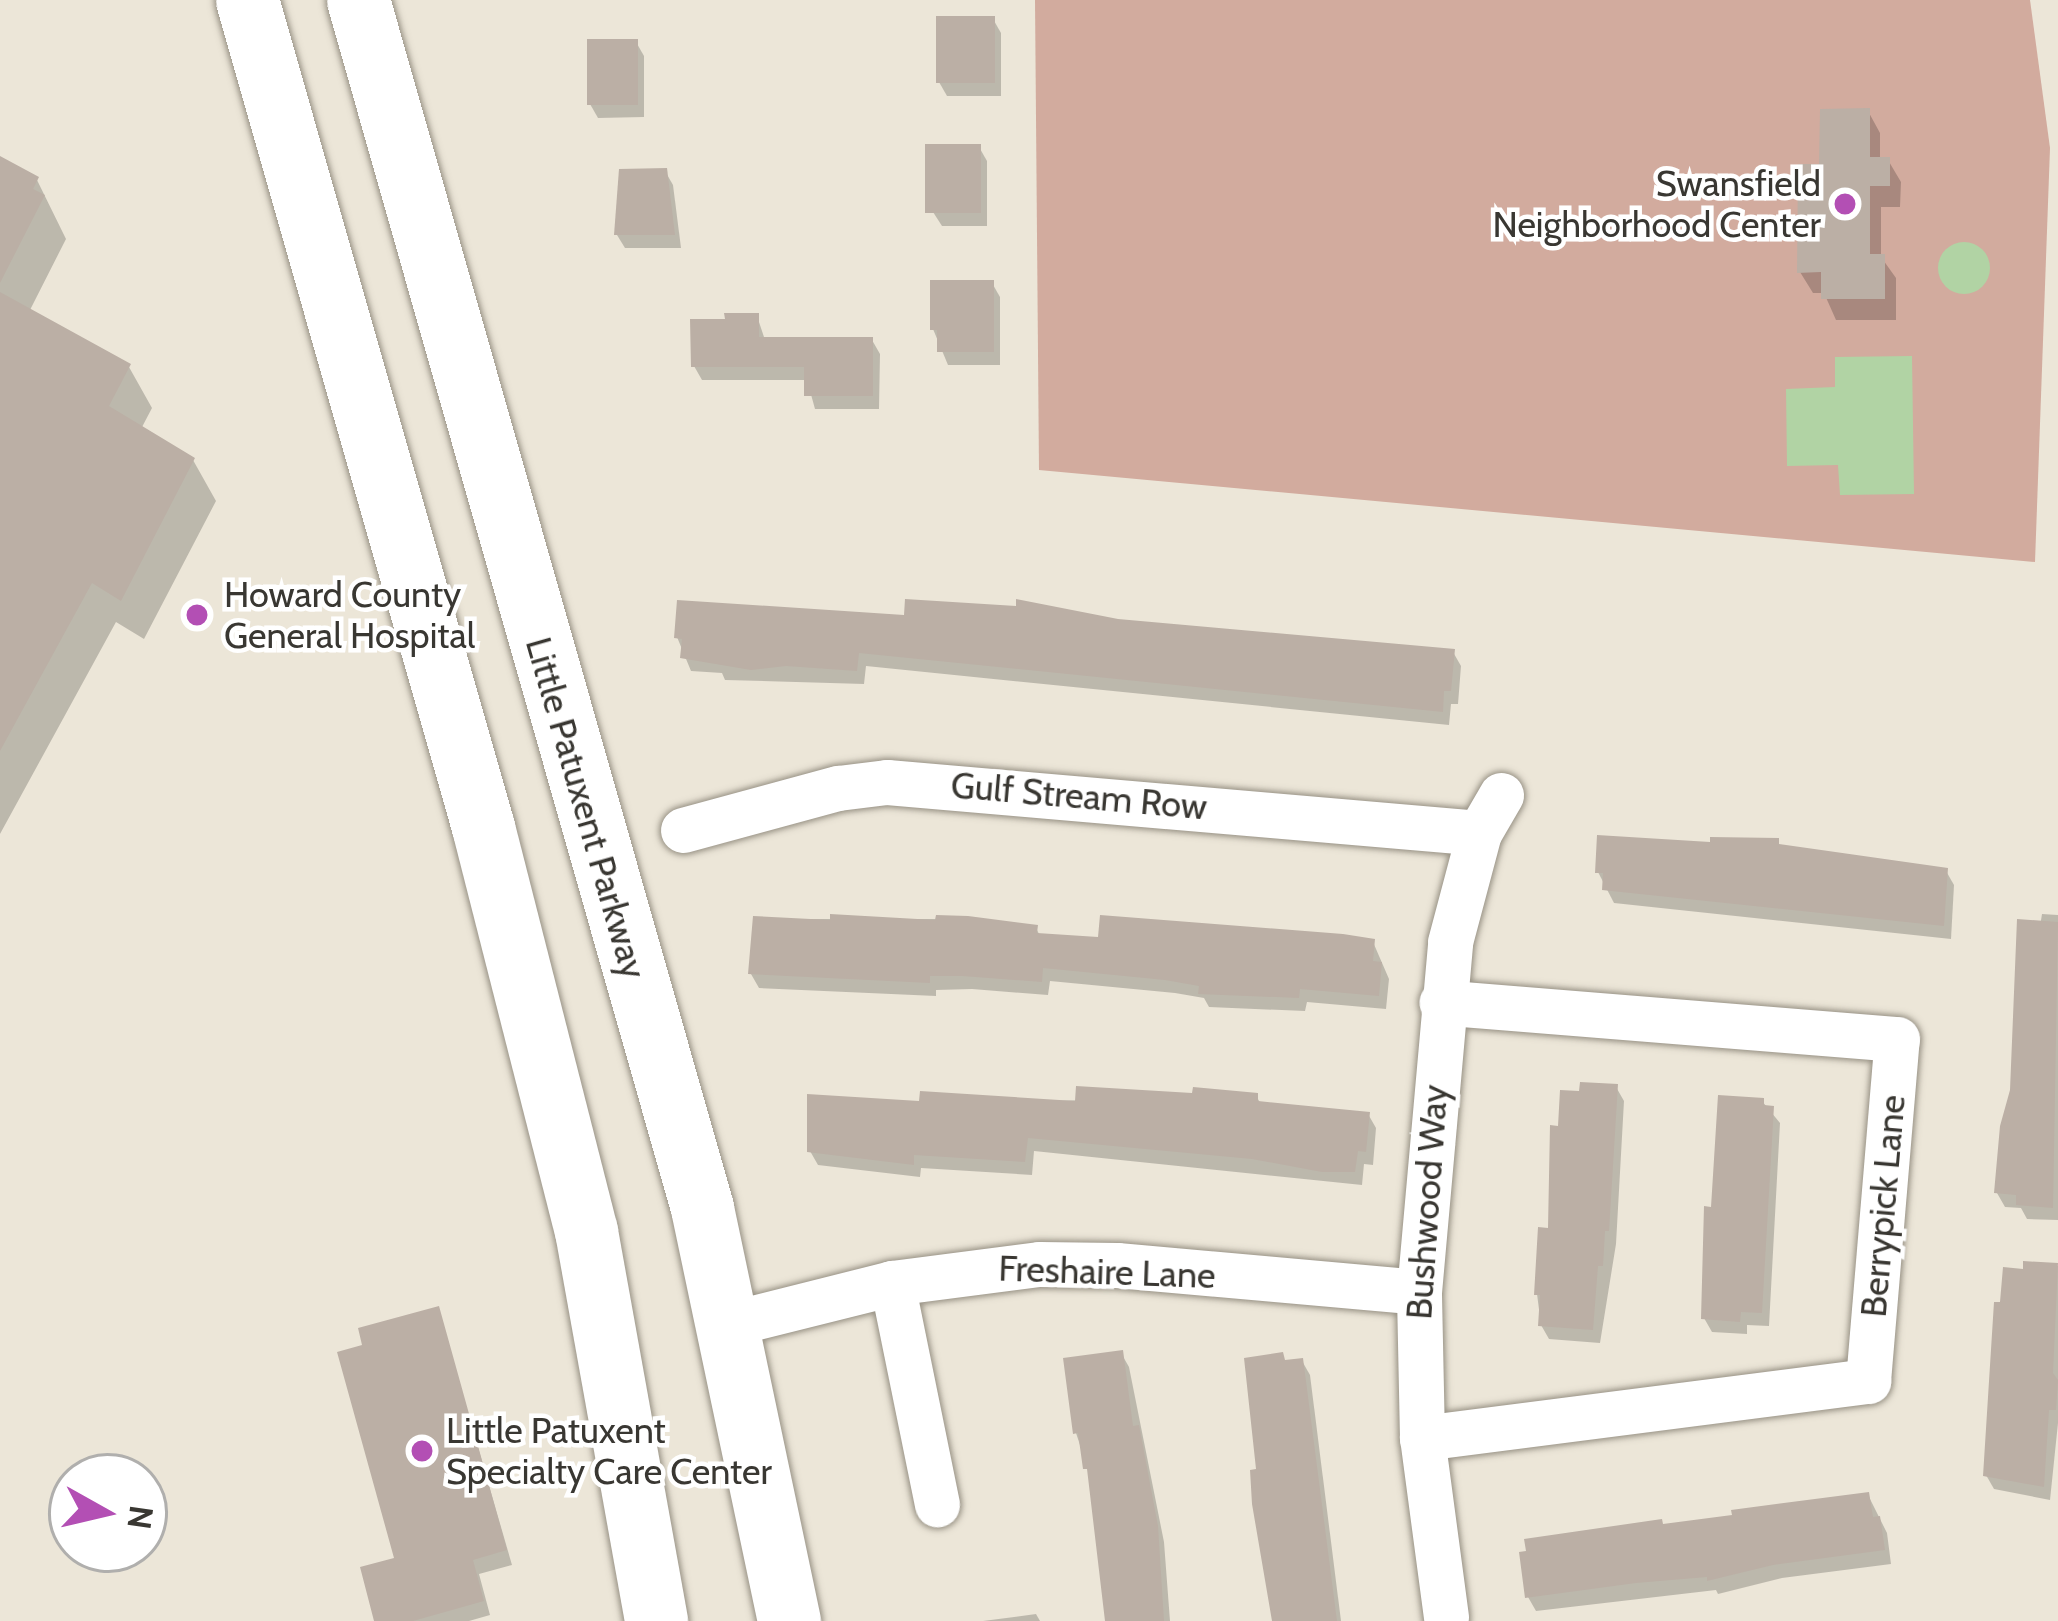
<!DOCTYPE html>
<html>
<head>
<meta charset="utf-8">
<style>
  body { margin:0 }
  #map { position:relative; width:2058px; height:1621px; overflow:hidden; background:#ece6d8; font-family:Cabin,sans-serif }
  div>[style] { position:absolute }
  .green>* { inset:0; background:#d2ab9e }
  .water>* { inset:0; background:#b1d3a4 }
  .round { border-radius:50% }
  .shadow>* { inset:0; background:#0003 }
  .building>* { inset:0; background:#bbafa5; transform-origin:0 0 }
  .roads { filter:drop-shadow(0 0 3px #989285) drop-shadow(0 0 3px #989285) }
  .street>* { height:45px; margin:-22.5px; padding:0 22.5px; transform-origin:22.5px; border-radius:22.5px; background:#fff }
  .secondary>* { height:63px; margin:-31.5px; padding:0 31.5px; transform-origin:31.5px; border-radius:31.5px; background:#fff }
  .dots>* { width:33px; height:33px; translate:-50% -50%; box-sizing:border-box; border:6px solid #fff; border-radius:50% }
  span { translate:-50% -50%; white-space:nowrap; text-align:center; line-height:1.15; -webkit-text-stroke:9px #fff; paint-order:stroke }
  .poi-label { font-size:36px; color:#393732 }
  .right { translate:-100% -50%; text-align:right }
  .left { translate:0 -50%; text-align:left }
  .street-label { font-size:36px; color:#393732 }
  .north { position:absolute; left:48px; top:1453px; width:120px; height:120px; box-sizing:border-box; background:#fff; border:3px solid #b0afad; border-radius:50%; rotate:98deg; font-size:33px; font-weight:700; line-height:48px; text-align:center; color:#393732 }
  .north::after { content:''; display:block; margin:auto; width:42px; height:54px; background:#b34fb4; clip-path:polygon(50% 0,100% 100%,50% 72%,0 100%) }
</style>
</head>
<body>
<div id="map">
  <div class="green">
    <div style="clip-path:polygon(1035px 0,2030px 0,2050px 148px,2035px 562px,1039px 470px)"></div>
  </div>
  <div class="water">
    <div class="round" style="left:1938px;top:242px;width:52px;height:52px"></div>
    <div style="clip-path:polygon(1912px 356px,1914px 494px,1840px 495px,1838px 465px,1787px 466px,1786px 389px,1835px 387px,1835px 357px)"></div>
  </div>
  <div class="shadow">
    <div style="clip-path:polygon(993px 19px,1001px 33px,1001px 96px,947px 96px,939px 82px)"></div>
    <div style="clip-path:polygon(636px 42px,644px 56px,644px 117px,598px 118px,590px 104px)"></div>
    <div style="clip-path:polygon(1868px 111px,1880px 133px,1880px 160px,1888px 160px,1901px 182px,1900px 207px,1881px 207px,1881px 257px,1896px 278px,1896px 320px,1836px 320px,1824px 293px,1813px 293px,1800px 272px,1822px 167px)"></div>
    <div style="clip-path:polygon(979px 147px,987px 161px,987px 226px,942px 226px,933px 212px)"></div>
    <div style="clip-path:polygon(0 159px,37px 180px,66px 239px,29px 312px,129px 367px,152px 408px,141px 429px,193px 460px,216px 501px,144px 639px,116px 622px,0 834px)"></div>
    <div style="clip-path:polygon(665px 171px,673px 185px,681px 248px,625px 248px,617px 235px)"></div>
    <div style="clip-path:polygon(992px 283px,1000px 297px,1000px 365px,948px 365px,933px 329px)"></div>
    <div style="clip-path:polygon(757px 316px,765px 340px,872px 340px,880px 354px,879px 409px,815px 409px,807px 380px,702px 380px,694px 366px,694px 322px)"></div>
    <div style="clip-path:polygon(907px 618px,1118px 622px,1453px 652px,1461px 666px,1458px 704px,1451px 704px,1449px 725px,866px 666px,864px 684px,725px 680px,722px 673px,691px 671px,677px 637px)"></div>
    <div style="clip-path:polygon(1781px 847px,1946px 871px,1954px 885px,1951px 939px,1614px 903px,1598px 872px)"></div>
    <div style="clip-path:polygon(2042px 914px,2058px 915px,2058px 1220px,2027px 1219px,2021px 1208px,2005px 1207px,1997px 1193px)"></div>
    <div style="clip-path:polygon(755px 919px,967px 919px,1036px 928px,1040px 936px,1101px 940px,1373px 942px,1389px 979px,1386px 1009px,1307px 1002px,1305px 1011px,1209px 1007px,1204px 998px,1175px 993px,1050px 981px,1048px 995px,972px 989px,936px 990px,936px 996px,759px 988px,751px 974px)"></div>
    <div style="clip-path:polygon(1616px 1087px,1624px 1101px,1616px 1244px,1600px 1343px,1549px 1339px,1541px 1325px,1537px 1294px,1551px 1231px,1561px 1129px)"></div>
    <div style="clip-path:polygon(1256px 1096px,1261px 1104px,1368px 1114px,1376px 1128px,1373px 1165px,1364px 1164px,1362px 1185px,1034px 1151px,1032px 1175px,921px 1168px,920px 1177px,818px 1165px,810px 1151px,922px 1104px)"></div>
    <div style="clip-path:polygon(1762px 1101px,1780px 1123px,1769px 1326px,1747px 1325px,1747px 1334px,1712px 1332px,1704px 1318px,1714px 1210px)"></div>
    <div style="clip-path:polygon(2026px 1264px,2058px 1266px,2058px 1423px,2050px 1500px,1994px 1489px,1986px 1475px,2003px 1305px)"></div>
    <div style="clip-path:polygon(438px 1309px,512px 1565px,479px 1574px,490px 1615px,469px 1621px,377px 1621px,398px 1560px)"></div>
    <div style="clip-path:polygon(1121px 1353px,1129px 1367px,1164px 1542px,1170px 1621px,1108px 1621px,1091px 1478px,1076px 1433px)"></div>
    <div style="clip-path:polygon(1302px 1361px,1310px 1375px,1341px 1621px,1276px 1621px,1259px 1472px,1286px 1363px)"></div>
    <div style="clip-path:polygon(1868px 1495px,1887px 1533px,1891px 1564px,1782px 1578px,1718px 1594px,1716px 1590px,1536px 1611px,1528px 1597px,1735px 1518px)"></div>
    <div style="clip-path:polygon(1036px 1614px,1040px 1621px,983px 1621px)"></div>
  </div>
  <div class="building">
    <div style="left:995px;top:16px;width:67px;height:59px;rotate:90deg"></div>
    <div style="left:587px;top:39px;width:51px;height:66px"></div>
    <div style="clip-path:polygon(1870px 108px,1870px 157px,1890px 157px,1890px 186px,1870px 186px,1870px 254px,1885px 254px,1885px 299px,1821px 299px,1821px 272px,1797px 273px,1798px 164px,1819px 164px,1820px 109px)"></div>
    <div style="left:925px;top:144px;width:56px;height:69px"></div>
    <div style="clip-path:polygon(0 156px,39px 177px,33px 189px,45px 195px,0 283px)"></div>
    <div style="clip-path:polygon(667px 168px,675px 235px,614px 235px,619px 169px)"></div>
    <div style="clip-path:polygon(930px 280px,994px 280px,994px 352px,937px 352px,937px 330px,930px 330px)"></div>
    <div style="clip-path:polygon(0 292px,131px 364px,109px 406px,195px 458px,121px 601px,92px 583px,0 751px)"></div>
    <div style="clip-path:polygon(724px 313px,759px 313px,759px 337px,873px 337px,873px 396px,804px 396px,804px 367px,691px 367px,690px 319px,725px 319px)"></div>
    <div style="clip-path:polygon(905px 599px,1016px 606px,1016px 599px,1118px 619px,1455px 649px,1451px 691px,1444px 691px,1443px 712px,859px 653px,857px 671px,786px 666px,751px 670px,680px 658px,682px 639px,674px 638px,677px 600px,904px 615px)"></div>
    <div style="clip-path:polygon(1597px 835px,1710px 842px,1710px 837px,1779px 838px,1779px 844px,1948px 868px,1944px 926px,1602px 890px,1603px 873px,1595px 873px)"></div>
    <div style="clip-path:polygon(830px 914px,935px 920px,936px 915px,968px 916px,1038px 925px,1037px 933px,1098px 937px,1100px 915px,1343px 934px,1375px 939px,1373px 961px,1382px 962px,1379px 996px,1300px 989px,1299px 998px,1198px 994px,1199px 986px,1165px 980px,1043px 968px,1042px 982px,962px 976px,930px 976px,930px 983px,748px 974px,753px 916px,830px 920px)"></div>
    <div style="clip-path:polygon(2017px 919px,2058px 922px,2053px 1208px,2016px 1205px,2016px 1195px,1994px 1193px,2000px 1126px,2010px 1090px)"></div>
    <div style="clip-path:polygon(1580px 1082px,1618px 1084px,1609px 1231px,1605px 1231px,1603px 1266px,1598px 1266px,1593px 1330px,1538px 1326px,1540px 1295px,1534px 1295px,1538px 1227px,1548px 1228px,1550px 1125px,1558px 1126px,1560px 1090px,1579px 1091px)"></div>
    <div style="clip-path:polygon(1076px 1086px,1192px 1093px,1193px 1087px,1258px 1093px,1258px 1101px,1370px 1112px,1366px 1152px,1358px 1151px,1355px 1172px,1322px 1172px,1252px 1159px,1028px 1138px,1025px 1162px,914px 1155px,914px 1165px,807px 1152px,807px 1094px,919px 1101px,920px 1091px,1075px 1101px)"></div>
    <div style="clip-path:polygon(1718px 1095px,1764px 1098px,1764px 1105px,1774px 1106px,1762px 1313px,1741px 1312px,1740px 1322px,1701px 1319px,1704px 1206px,1711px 1207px)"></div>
    <div style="clip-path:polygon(2023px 1261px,2058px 1263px,2053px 1373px,2058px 1380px,2056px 1410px,2049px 1410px,2044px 1487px,1983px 1476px,1994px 1302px,2000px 1302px,2003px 1267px,2023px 1269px)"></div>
    <div style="clip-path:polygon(439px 1306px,507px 1550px,473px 1560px,484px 1601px,413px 1621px,374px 1621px,360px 1567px,394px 1558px,337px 1352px,362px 1345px,358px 1328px)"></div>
    <div style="clip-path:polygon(1123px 1350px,1133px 1426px,1139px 1425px,1158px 1526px,1164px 1621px,1105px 1621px,1087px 1469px,1083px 1469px,1078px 1433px,1073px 1434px,1063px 1358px)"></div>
    <div style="clip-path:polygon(1283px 1352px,1285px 1360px,1303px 1358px,1337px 1621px,1272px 1621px,1252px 1504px,1250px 1470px,1256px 1469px,1244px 1358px)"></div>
    <div style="clip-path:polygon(1869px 1492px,1873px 1517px,1880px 1516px,1885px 1550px,1773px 1565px,1707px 1581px,1707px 1577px,1636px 1583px,1525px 1598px,1519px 1552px,1526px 1551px,1524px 1539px,1662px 1519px,1663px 1524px,1732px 1515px,1731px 1510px)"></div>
  </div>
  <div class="roads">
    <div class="street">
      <div style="left:683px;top:830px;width:161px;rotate:-15.2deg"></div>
      <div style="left:838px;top:788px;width:49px;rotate:-7deg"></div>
      <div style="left:887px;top:782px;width:594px;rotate:4.92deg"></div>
      <div style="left:892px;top:1283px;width:226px;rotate:78.5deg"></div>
      <div style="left:729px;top:1324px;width:168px;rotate:-14.1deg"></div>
      <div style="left:892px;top:1283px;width:148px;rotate:-7.4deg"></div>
      <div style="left:1039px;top:1264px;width:78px;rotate:0.7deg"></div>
      <div style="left:1117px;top:1265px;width:303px;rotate:5.1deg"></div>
      <div style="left:1422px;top:1438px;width:450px;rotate:-7.3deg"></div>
      <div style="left:1868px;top:1381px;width:343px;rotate:-85.2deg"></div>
      <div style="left:1897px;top:1039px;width:457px;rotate:-175.4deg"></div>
      <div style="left:1446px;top:1617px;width:181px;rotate:-97.6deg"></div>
      <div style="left:1422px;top:1438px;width:146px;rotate:-91.2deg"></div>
      <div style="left:1419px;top:1292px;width:351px;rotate:-84.9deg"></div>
      <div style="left:1450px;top:942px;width:113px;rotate:-75.1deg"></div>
      <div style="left:1479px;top:833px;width:44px;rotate:-59.9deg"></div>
    </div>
    <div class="secondary">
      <div style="left:247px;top:0;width:860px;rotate:74.07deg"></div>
      <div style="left:483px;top:827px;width:417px;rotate:75.7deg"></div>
      <div style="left:586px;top:1231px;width:396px;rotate:79.8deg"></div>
      <div style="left:358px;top:0;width:1256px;rotate:74.1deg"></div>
      <div style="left:702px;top:1208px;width:422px;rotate:78.1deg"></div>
    </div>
  </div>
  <div class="dots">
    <div style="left:1845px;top:204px;background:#b34fb4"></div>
    <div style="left:197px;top:615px;background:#b34fb4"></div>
    <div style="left:422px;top:1451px;background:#b34fb4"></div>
  </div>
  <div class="poi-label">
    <span class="right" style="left:1821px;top:204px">Swansfield<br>Neighborhood Center</span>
    <span class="left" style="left:224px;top:615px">Howard County<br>General Hospital</span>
    <span class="left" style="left:446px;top:1451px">Little Patuxent<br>Specialty Care Center</span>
  </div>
  <div class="street-label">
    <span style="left:1079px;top:796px;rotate:5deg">Gulf Stream Row</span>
    <span style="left:586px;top:808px;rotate:74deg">Little Patuxent Parkway</span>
    <span style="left:1427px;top:1202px;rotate:-86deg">Bushwood Way</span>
    <span style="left:1883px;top:1206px;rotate:-85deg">Berrypick Lane</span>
    <span style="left:1107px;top:1272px;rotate:2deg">Freshaire Lane</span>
  </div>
  <div class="north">N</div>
</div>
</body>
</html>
